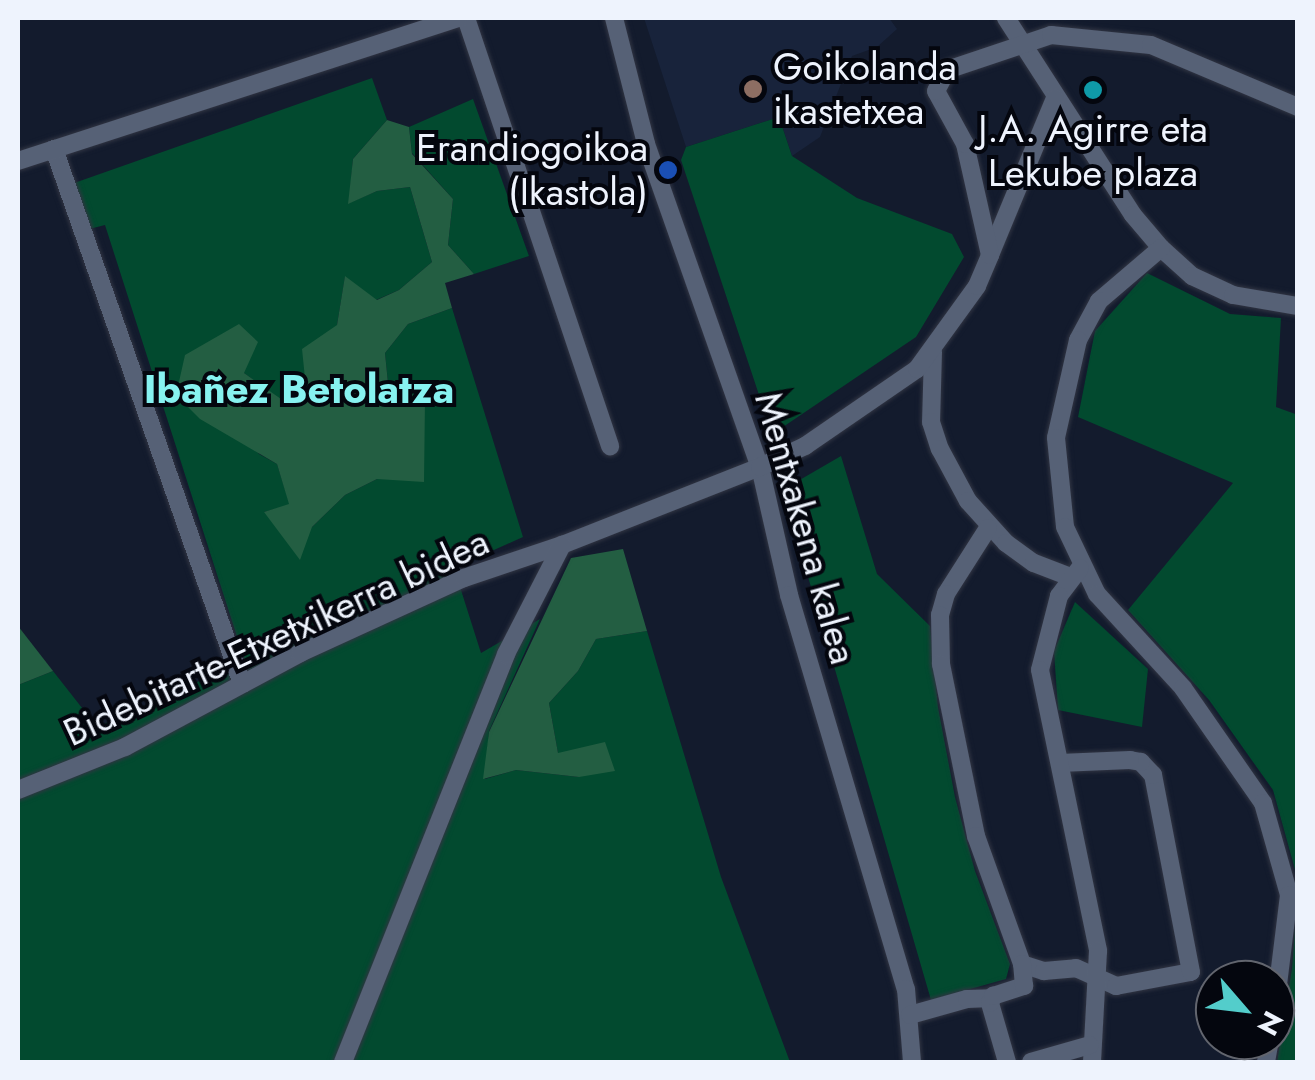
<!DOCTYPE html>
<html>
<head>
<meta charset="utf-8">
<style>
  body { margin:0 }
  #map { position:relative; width:1315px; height:1080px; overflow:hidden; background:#131b2d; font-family:Jost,sans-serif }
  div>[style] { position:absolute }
  .built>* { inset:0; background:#18233b }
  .green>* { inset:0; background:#024a2f }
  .forest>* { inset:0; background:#235e42 }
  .roads { filter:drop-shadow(0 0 2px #313543) drop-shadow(0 0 2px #313543) }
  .minor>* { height:18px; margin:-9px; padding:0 9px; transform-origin:9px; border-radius:9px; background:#566176 }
  .dots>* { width:28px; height:28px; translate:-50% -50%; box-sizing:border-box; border:5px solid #04060e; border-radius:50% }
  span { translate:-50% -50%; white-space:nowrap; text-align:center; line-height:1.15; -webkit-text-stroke:8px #04060e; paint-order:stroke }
  .poi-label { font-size:38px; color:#eef3fd }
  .left { translate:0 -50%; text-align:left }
  .right { translate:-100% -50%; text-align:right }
  .street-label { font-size:38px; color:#eef3fd }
  .neighbourhood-label { font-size:40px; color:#87f2f0; font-weight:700 }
  .frame { position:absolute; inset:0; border:20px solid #eef3fd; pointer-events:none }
  .north { position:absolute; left:1195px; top:960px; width:100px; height:100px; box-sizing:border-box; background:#04060e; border:2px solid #62656e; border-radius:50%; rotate:118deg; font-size:28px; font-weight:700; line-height:40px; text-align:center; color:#eef3fd }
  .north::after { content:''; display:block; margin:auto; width:35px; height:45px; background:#53cdcb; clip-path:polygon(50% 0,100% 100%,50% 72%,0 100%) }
</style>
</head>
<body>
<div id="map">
  <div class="built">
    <div style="clip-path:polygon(644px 18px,889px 18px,897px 29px,877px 47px,852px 56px,820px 137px,792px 156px,779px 117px,686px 147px)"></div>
  </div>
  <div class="green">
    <div style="clip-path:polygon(372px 78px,387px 120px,353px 159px,349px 203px,377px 191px,410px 187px,432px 262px,399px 290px,376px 300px,345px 277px,337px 325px,306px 388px,281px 400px,244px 373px,186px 355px,259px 454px,277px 464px,290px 505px,264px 512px,312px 527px,345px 495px,377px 479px,388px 383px,385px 353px,408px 324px,452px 308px,523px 537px,454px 568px,481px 653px,540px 619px,489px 731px,485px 779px,516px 770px,579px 777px,558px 753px,549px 703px,578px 671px,596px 639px,647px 631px,721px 877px,790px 1062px,18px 1062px,18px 685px,53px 671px,97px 727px,213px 675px,246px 665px,105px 225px,74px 233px,60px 188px)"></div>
    <div style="clip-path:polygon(473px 99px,529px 256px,474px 274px,448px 245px,453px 199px,412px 153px,409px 127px)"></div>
    <div style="clip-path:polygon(779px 117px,792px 156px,857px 198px,952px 234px,964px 257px,916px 337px,780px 429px,768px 422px,681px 160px,686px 147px)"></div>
    <div style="clip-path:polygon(1147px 273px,1230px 314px,1281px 318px,1276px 407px,1298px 415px,1297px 877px,1273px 790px,1209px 700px,1128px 610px,1233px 483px,1078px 417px,1095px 331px)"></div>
    <div style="clip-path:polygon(841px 456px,877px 574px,930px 626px,938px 707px,955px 797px,975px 871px,1010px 964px,1006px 979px,931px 1000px,786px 501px,791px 485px)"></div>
    <div style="clip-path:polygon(1075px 602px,1148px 669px,1142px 727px,1058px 710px,1054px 651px)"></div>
    <div style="clip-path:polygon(1297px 899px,1297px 1062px,1277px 1062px,1292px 968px)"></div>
  </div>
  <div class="forest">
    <div style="clip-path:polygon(387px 120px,409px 127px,412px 154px,453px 199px,448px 245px,474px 274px,445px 283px,452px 308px,408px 324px,385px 353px,388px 383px,425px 400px,424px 482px,377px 479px,345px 495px,312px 527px,300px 560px,264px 512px,289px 504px,277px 464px,200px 419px,176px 395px,185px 355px,239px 324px,258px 342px,244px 373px,281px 399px,306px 388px,302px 349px,337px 325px,345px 276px,377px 300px,399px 290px,432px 262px,410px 187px,377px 191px,348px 204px,353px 159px)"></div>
    <div style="clip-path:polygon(623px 549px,647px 631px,596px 639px,578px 671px,549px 703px,558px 753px,605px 742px,615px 771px,579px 777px,516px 770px,483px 779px,489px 732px,571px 558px)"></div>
    <div style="clip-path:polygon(18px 626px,53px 671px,18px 685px)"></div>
  </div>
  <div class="roads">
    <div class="minor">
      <div style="left:466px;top:18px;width:452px;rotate:71.4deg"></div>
      <div style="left:614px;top:18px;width:130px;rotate:75.7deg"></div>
      <div style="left:646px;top:144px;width:343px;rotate:70.6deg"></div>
      <div style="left:760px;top:467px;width:131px;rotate:77.2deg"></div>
      <div style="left:789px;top:595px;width:411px;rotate:73.5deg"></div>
      <div style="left:906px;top:989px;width:73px;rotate:85.3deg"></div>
      <div style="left:1006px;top:18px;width:234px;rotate:57.2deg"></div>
      <div style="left:1133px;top:215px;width:43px;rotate:49.7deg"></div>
      <div style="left:1161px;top:248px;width:42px;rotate:42.1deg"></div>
      <div style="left:1192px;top:276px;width:45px;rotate:24.9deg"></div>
      <div style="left:1233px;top:295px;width:66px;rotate:9.6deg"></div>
      <div style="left:54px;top:149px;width:567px;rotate:70.64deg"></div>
      <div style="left:18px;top:161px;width:463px;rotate:-18deg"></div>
      <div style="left:1161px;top:248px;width:82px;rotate:139.5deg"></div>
      <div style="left:1099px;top:301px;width:44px;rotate:118.3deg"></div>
      <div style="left:1078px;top:340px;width:100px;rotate:102.7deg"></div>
      <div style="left:1056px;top:438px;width:89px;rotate:84.2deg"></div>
      <div style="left:1065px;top:527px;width:74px;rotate:64.5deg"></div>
      <div style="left:1097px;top:594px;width:127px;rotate:47.5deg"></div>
      <div style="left:1183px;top:688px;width:140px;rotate:55.2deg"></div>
      <div style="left:1263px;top:803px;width:96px;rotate:74.2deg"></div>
      <div style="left:1289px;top:895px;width:115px;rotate:97deg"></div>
      <div style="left:990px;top:255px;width:170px;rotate:-67.5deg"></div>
      <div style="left:933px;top:352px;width:70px;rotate:91.6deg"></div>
      <div style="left:931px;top:422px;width:28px;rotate:72deg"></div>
      <div style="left:940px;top:449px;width:59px;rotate:61.7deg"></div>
      <div style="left:968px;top:501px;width:57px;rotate:47.9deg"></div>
      <div style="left:1006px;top:543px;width:34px;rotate:36deg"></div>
      <div style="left:1034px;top:563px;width:39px;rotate:21deg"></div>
      <div style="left:988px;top:528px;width:78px;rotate:122.5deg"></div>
      <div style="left:946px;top:594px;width:22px;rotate:106deg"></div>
      <div style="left:940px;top:615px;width:49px;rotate:88.8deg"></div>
      <div style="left:941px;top:664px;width:176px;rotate:78.5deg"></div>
      <div style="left:976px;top:836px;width:136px;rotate:70.2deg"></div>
      <div style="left:1022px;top:964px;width:23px;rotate:18deg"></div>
      <div style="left:1044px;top:971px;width:32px;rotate:-5deg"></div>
      <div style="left:1076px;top:968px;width:44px;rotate:24.2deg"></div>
      <div style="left:1116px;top:986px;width:76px;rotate:-10.6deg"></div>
      <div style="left:1191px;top:972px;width:201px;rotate:-100.9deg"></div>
      <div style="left:1153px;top:775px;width:18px;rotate:-133deg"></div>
      <div style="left:1141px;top:762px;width:11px;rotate:-170deg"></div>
      <div style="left:1130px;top:760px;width:70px;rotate:177.5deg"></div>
      <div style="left:1080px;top:568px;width:35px;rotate:127deg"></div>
      <div style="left:1059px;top:596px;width:76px;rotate:104.4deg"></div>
      <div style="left:1040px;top:670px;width:287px;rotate:78.3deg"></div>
      <div style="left:1098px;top:951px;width:111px;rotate:93.1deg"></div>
      <div style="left:18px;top:790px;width:115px;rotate:-21.9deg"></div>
      <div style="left:125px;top:747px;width:199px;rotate:-28.2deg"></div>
      <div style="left:300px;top:653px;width:180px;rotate:-24.6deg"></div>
      <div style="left:464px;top:578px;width:103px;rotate:-18.6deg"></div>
      <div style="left:562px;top:545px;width:213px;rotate:-21.5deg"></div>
      <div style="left:760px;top:467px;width:50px;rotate:-25deg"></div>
      <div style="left:805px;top:446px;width:136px;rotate:-34.5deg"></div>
      <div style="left:917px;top:369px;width:102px;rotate:-54.1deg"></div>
      <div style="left:977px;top:286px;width:34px;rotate:-67deg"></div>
      <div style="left:990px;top:255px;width:114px;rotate:-102.7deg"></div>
      <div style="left:965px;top:144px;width:60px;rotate:-118.7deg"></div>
      <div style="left:936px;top:91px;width:24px;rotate:-62deg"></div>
      <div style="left:947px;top:70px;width:110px;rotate:-18.6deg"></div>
      <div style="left:1051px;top:35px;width:100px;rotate:5.7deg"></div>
      <div style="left:1151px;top:45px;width:160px;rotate:22.9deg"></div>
      <div style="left:910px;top:1015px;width:59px;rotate:-15.7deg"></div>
      <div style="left:967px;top:999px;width:25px;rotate:-2deg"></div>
      <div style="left:343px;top:1062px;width:439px;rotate:-68.2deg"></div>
      <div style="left:506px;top:654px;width:123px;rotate:-62.8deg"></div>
      <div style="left:1007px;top:1062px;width:61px;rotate:-106.1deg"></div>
      <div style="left:990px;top:1003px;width:8px;rotate:-67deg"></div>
      <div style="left:993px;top:996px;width:33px;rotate:-18deg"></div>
      <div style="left:1024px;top:986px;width:22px;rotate:-95deg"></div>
      <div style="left:1031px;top:1062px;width:61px;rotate:-16.1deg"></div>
      <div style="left:1266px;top:1062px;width:22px;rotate:-80deg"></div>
    </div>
  </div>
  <div class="dots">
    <div style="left:753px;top:89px;background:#8d6e63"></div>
    <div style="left:1093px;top:90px;background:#0f9aa8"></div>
    <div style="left:668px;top:170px;background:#1a4fb4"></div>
  </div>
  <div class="poi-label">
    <span class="left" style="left:773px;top:89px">Goikolanda<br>ikastetxea</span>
    <span style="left:1093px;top:151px">J.A. Agirre eta<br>Lekube plaza</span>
    <span class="right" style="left:648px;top:170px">Erandiogoikoa<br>(Ikastola)</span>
  </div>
  <div class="street-label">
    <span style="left:806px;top:528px;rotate:74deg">Mentxakena kalea</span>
    <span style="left:276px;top:637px;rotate:-25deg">Bidebitarte-Etxetxikerra bidea</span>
  </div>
  <div class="neighbourhood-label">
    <span style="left:299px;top:389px">Ibañez Betolatza</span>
  </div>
  <div class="frame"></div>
  <div class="north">N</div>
</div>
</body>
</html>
